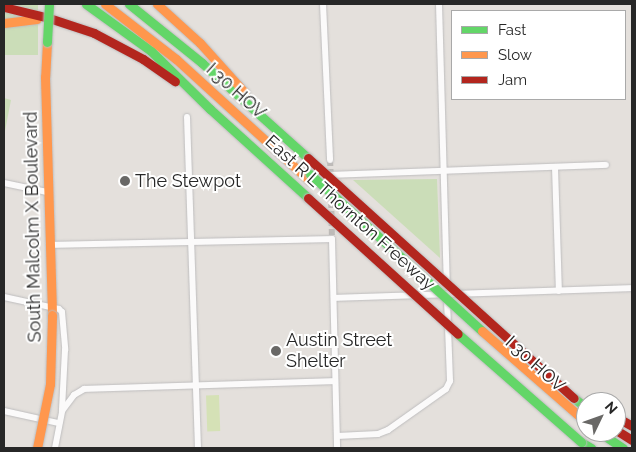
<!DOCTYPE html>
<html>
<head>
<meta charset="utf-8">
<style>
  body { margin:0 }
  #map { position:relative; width:636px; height:452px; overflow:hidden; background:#e4e0dc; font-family:Raleway,sans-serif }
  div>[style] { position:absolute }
  .green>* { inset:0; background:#cbddb8; transform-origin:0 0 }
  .pitch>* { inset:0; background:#d5e1b6; transform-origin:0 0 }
  .street-tunnel>* { height:6px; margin-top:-3px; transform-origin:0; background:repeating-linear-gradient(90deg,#bebbb8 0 6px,transparent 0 9px) }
  .roads { filter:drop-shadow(0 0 1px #bebdbe) drop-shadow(0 0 1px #bebdbe) }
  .street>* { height:6px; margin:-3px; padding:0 3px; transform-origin:3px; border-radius:3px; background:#fbfafa }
  .fast>* { height:9px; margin:-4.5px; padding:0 4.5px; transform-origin:4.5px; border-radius:4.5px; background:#63d668 }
  .slow>* { height:9px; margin:-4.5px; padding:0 4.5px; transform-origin:4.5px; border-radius:4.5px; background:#ff974d }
  .jam>* { height:9px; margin:-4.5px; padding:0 4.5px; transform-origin:4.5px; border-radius:4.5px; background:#b3261e }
  .bridges { filter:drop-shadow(0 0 1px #bebdbe) drop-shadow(0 0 1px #bebdbe) }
  .fast-bridge>* { height:9px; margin:-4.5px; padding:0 4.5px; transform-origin:4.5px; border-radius:4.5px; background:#63d668 }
  .slow-bridge>* { height:9px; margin:-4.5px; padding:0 4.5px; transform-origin:4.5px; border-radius:4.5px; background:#ff974d }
  .jam-bridge>* { height:9px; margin:-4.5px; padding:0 4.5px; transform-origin:4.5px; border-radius:4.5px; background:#b3261e }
  .dots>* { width:14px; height:14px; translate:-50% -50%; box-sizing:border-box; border:2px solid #fff; border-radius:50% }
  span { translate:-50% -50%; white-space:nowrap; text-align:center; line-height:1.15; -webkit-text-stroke:4px #fff; paint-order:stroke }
  .street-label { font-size:18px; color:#272727 }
  .poi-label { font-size:18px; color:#272727 }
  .left { translate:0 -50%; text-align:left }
  .frame { position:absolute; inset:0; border:5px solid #272727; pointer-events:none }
  .legend { position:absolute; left:451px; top:10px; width:175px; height:90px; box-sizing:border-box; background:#fff; border:1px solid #a9a9a9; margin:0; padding:6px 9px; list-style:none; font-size:15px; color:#272727 }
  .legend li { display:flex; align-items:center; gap:10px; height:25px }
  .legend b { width:25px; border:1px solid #a9a9a9 }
  .north { position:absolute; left:576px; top:392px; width:50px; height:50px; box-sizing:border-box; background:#fff; border:1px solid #a9a9a9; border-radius:50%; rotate:48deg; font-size:14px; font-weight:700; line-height:20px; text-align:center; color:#272727 }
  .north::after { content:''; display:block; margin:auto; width:18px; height:22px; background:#696866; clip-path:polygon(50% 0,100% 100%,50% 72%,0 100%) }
</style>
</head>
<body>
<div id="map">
  <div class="green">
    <div style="left:4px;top:4px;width:34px;height:51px"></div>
    <div style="clip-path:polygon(4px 98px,11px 100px,5px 131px,4px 131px)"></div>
    <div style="clip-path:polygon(437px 179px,440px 258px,353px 180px)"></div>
  </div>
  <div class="pitch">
    <div style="left:219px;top:395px;width:36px;height:13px;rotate:88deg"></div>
  </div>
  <div class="street-tunnel">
    <div style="left:330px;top:160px;width:18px;rotate:87deg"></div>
    <div style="left:331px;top:193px;width:46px;rotate:88.8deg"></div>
  </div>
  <div class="roads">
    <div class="street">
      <div style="left:323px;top:4px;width:156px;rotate:87.4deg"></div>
      <div style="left:439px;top:4px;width:280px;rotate:88.4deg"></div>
      <div style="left:187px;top:117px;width:331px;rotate:88.1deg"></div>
      <div style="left:555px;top:167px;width:124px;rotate:88.2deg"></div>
      <div style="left:331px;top:175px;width:275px;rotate:-2.1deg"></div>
      <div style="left:4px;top:183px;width:44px;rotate:11.8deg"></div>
      <div style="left:49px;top:245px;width:283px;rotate:-1.2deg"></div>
      <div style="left:332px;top:239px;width:209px;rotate:88.6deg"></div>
      <div style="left:4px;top:297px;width:56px;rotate:12.3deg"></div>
      <div style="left:59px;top:309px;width:4px;rotate:45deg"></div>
      <div style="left:62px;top:312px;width:38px;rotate:85deg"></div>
      <div style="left:65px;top:350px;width:60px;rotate:92.9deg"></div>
      <div style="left:334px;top:298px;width:298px;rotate:-1.9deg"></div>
      <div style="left:4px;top:411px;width:55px;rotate:12.5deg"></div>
      <div style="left:337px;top:436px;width:41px;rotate:-2.8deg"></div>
      <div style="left:378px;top:434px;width:11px;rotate:-22deg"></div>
      <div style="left:388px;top:430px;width:71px;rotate:-35.3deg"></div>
      <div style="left:446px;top:389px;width:9px;rotate:-63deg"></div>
      <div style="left:450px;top:381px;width:82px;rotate:-92.1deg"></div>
      <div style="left:55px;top:448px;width:38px;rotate:-79deg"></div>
      <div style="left:62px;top:411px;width:20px;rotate:-53deg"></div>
      <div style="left:74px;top:395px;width:12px;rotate:-31deg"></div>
      <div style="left:84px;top:389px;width:251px;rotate:-1.8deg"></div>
    </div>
    <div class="fast">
      <div style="left:86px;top:4px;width:80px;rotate:35.9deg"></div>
      <div style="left:151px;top:51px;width:83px;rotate:44.5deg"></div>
      <div style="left:210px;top:109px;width:132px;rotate:42.2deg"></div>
      <div style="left:129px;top:4px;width:94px;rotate:38.9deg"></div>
      <div style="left:202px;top:63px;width:142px;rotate:41.9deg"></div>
      <div style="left:574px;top:398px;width:16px;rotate:40deg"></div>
      <div style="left:599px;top:432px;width:29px;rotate:34deg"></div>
      <div style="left:581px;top:442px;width:12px;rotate:31deg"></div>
    </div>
    <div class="slow">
      <div style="left:105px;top:4px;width:90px;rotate:37.8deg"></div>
      <div style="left:176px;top:59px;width:181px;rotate:42.3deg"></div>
      <div style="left:157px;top:4px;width:58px;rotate:42.2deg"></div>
      <div style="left:200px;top:43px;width:67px;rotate:48deg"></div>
      <div style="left:4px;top:23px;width:33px;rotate:-7deg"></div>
      <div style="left:47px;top:42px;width:35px;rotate:93deg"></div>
      <div style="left:45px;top:77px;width:238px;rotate:88.3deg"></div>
    </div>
    <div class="jam">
      <div style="left:4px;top:7px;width:46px;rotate:13.7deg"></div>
      <div style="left:49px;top:18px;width:47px;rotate:18.4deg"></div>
      <div style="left:94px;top:33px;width:55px;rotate:28deg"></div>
      <div style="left:143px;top:59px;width:39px;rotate:35deg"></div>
      <div style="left:616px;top:417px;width:18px;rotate:29deg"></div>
      <div style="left:616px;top:430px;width:19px;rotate:32deg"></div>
    </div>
  </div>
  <div class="bridges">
    <div class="fast-bridge">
      <div style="left:47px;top:42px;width:38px;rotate:-87deg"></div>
      <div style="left:310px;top:174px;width:233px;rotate:42.4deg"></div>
      <div style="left:458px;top:334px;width:164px;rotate:41.3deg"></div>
    </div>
    <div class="slow-bridge">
      <div style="left:482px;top:331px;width:138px;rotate:41.2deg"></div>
      <div style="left:37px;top:448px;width:65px;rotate:-78.5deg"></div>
      <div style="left:50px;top:384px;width:69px;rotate:-88.3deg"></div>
    </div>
    <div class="jam-bridge">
      <div style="left:308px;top:158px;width:358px;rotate:42.1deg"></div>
      <div style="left:308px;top:198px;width:202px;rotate:42.2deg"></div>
    </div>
  </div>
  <div class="dots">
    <div style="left:125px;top:181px;background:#696866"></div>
    <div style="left:276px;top:351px;background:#696866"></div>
  </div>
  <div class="street-label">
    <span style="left:236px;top:91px;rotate:42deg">I 30 HOV</span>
    <span style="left:350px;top:213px;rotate:42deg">East R L Thornton Freeway</span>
    <span style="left:33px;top:227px;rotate:-91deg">South Malcolm X Boulevard</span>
    <span style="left:535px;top:364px;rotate:42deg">I 30 HOV</span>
  </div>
  <div class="poi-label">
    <span class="left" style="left:135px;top:181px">The Stewpot</span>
    <span class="left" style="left:286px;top:351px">Austin Street<br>Shelter</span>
  </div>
  <div class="frame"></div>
  <ul class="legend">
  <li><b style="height:6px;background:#63d668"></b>Fast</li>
  <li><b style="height:6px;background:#ff974d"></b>Slow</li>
  <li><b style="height:6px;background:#b3261e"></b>Jam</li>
  </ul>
  <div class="north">N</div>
</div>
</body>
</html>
